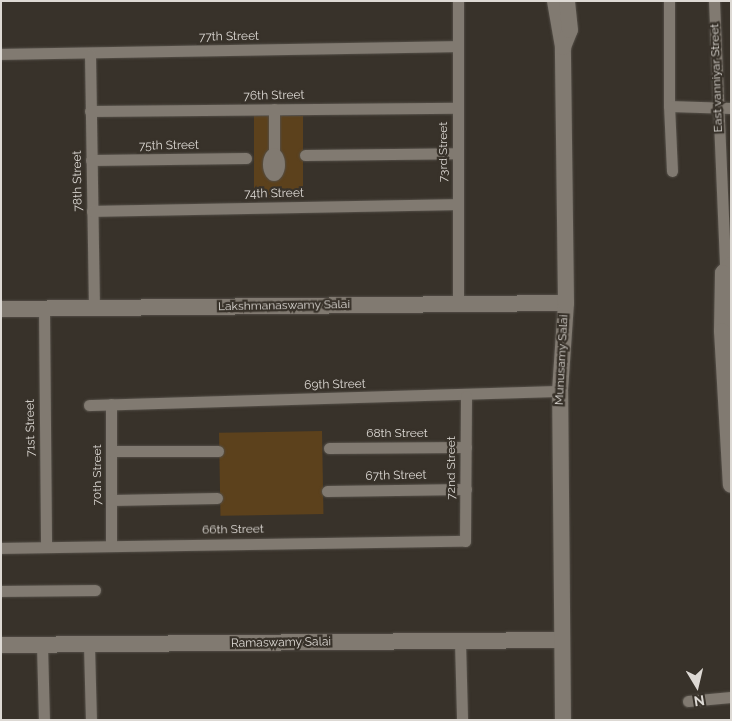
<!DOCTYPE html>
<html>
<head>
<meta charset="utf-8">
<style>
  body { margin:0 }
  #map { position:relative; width:732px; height:721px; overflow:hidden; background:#38322a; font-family:Raleway,sans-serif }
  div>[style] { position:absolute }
  .green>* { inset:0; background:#5c411c; transform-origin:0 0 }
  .roads { filter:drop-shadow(0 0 1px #544f48) drop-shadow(0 0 1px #544f48) }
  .street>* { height:11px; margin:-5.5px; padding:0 5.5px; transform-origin:5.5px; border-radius:5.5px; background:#817a71 }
  .street>.ring { margin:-5.5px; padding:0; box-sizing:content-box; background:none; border:11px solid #817a71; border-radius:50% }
  .secondary>* { height:16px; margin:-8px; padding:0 8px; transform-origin:8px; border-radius:8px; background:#817a71 }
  span { translate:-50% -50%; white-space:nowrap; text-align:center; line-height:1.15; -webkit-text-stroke:4.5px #38322a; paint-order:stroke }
  .street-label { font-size:12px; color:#ddd9d4 }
  .frame { position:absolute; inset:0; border:2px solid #ddd9d4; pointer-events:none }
  .north { position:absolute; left:672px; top:661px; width:50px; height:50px; -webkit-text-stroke:4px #38322a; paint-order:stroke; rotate:171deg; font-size:14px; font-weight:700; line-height:20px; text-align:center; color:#ddd9d4 }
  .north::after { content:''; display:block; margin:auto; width:18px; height:22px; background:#ddd9d4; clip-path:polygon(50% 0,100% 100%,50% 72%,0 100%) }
</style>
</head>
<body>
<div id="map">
  <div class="green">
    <div style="left:303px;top:116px;width:82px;height:49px;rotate:90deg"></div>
    <div style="left:322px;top:431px;width:83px;height:103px;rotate:89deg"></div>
  </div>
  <div class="roads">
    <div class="street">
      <div style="left:669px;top:1px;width:105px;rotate:90deg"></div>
      <div style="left:714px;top:1px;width:266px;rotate:87.6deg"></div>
      <div style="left:1px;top:54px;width:457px;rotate:-1deg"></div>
      <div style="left:90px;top:54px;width:254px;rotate:89.1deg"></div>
      <div style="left:90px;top:111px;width:368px;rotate:-0.5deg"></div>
      <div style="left:274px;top:153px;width:44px;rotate:-90deg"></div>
      <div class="ring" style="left:268.5px;top:153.5px;width:-2px;height:-2px"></div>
      <div style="left:305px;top:155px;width:153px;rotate:-0.7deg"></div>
      <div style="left:91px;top:160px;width:155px;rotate:-0.7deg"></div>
      <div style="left:672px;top:171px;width:65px;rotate:-92.6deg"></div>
      <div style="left:669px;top:106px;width:62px;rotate:1.8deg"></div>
      <div style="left:92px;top:211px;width:365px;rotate:-1.1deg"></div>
      <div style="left:458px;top:304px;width:303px;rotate:-90deg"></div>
      <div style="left:44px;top:308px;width:239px;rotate:89.5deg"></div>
      <div style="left:111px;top:404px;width:142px;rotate:90deg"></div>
      <div style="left:89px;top:405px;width:471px;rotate:-1.7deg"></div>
      <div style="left:329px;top:448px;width:137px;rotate:-0.4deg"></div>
      <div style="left:111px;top:451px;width:107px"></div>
      <div style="left:327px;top:491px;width:139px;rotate:-0.8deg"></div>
      <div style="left:111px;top:500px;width:106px;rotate:-1.1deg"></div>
      <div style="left:1px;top:548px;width:464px;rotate:-0.9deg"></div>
      <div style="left:465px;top:541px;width:145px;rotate:-89.6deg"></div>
      <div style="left:1px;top:591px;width:94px;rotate:-0.6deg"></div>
      <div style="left:460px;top:641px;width:79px;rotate:88.5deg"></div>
      <div style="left:42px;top:645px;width:75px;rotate:88.5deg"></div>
      <div style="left:89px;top:645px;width:75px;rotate:88.5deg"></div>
      <div style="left:688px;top:701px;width:43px;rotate:-5.3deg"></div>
    </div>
    <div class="secondary">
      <div style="left:555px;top:1px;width:47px;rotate:80.1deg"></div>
      <div style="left:731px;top:265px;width:11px;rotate:135deg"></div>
      <div style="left:723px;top:273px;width:58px;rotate:91deg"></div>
      <div style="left:722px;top:331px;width:154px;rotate:86.7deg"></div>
      <div style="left:1px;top:309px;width:565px;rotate:-0.61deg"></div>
      <div style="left:1px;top:645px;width:559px;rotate:-0.51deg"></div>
      <div style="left:563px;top:720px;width:329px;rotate:-90.5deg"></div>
      <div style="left:560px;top:391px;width:88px;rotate:-86.1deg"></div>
      <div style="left:566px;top:303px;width:256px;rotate:-90.7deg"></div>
      <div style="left:563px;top:47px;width:18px;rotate:-68deg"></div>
      <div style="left:570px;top:30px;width:29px;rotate:-96deg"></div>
    </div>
  </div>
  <div class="street-label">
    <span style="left:229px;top:37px;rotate:-1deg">77th Street</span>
    <span style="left:717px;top:78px;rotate:-92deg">East vanniyar Street</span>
    <span style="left:274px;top:96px;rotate:-1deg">76th Street</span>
    <span style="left:169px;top:146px;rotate:-1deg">75th Street</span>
    <span style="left:444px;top:152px;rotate:-90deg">73rd Street</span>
    <span style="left:78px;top:181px;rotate:-91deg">78th Street</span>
    <span style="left:274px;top:194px;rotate:-1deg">74th Street</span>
    <span style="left:284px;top:306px;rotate:-1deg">Lakshmanaswamy Salai</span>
    <span style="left:562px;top:360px;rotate:-87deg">Munusamy Salai</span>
    <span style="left:335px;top:385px;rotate:-1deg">69th Street</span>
    <span style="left:31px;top:428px;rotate:-91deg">71st Street</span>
    <span style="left:397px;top:434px">68th Street</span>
    <span style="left:452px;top:468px;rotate:-90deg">72nd Street</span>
    <span style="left:98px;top:475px;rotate:-90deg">70th Street</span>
    <span style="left:396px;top:476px;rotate:-1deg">67th Street</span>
    <span style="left:233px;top:530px;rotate:-1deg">66th Street</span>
    <span style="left:281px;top:643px;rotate:-1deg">Ramaswamy Salai</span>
  </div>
  <div class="frame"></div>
  <div class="north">N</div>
</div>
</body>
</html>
